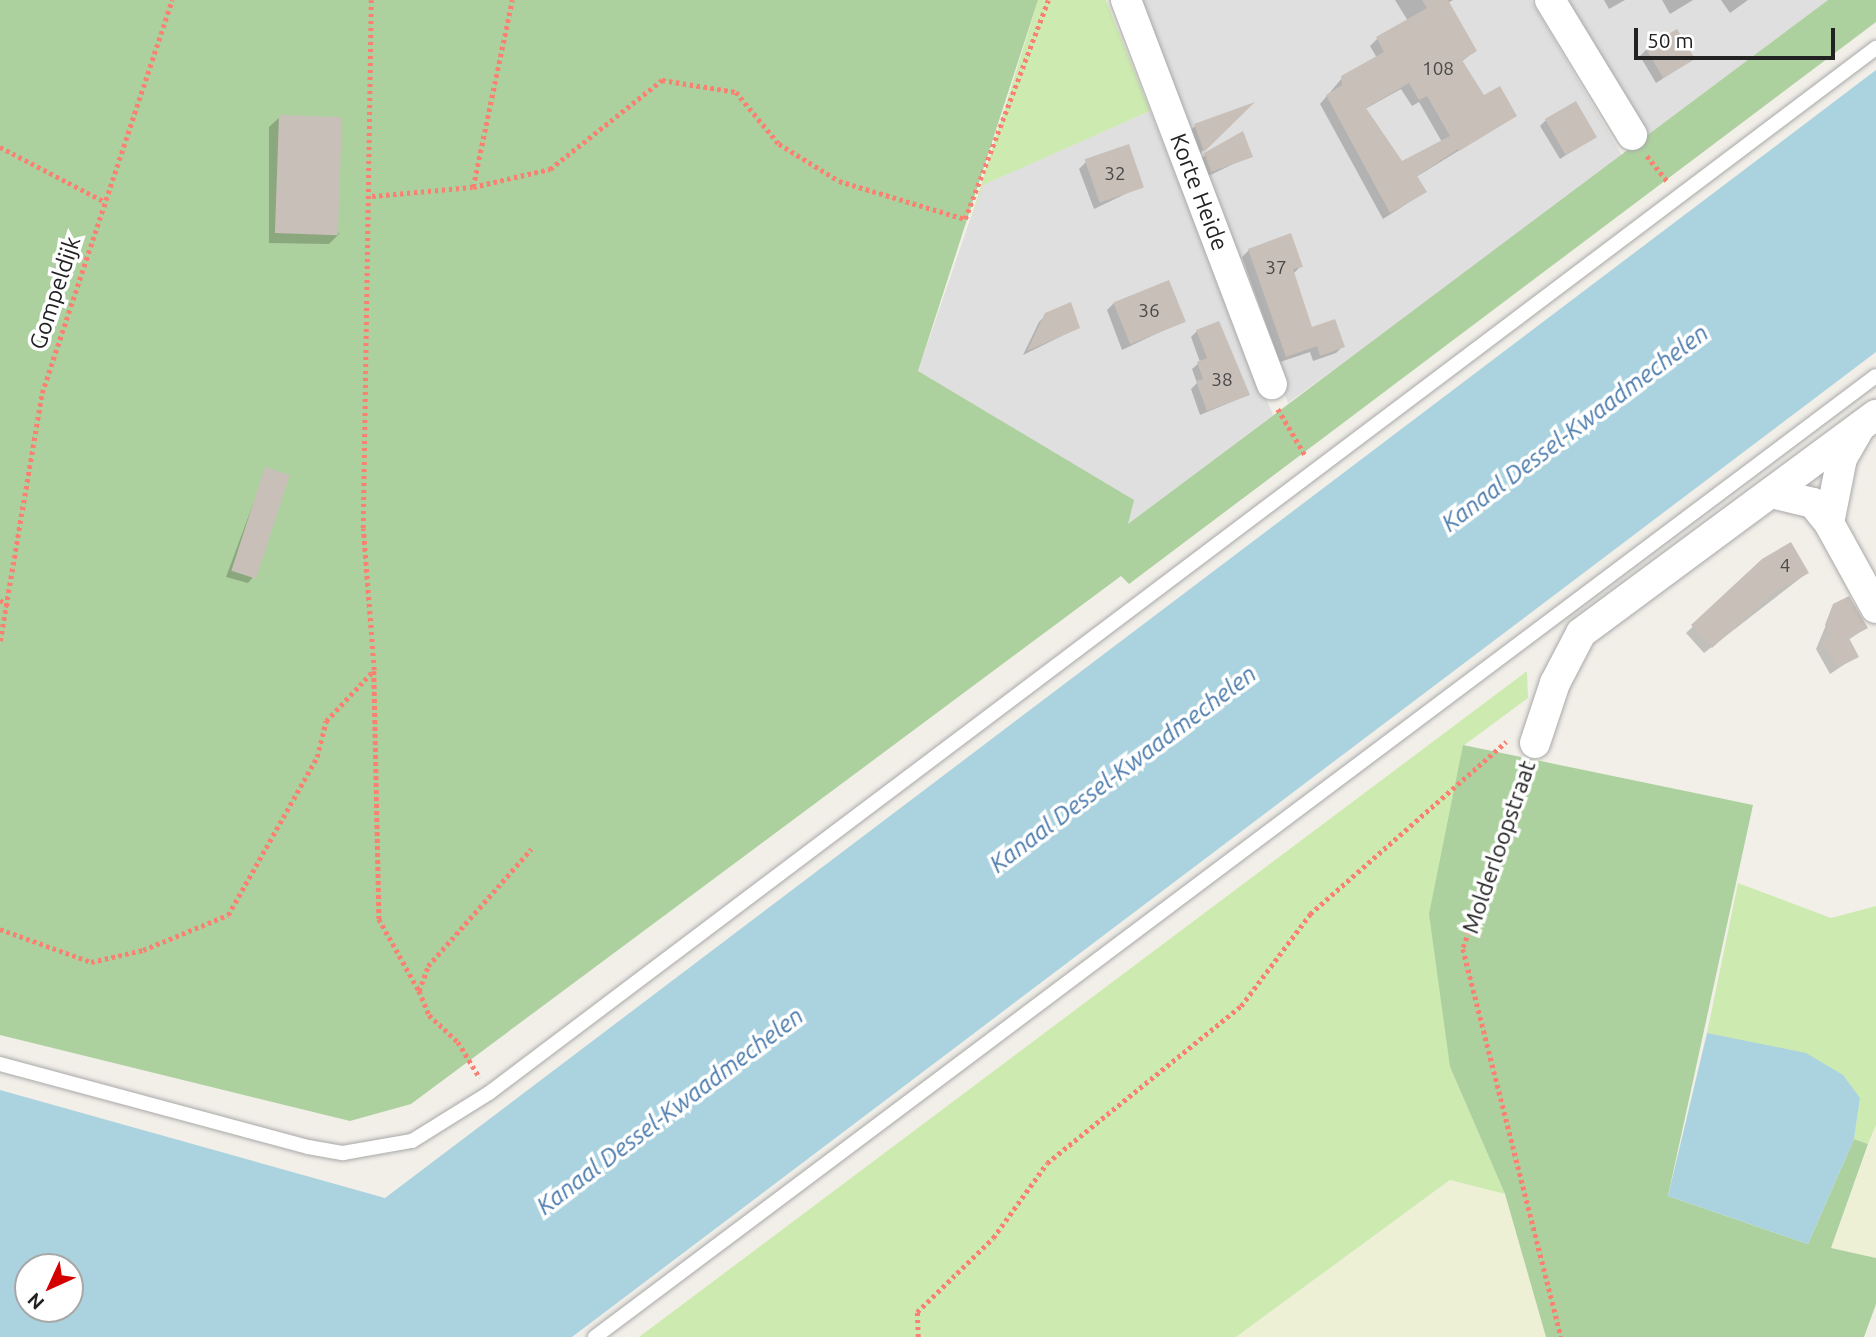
<!DOCTYPE html>
<html>
<head>
<meta charset="utf-8">
<style>
  body { margin:0 }
  #map { position:relative; width:1876px; height:1337px; overflow:hidden; background:#f2efe9; font-family:Ubuntu,sans-serif }
  div>[style] { position:absolute }
  .residential>* { inset:0; background:#e0dfdf }
  .farmland>* { inset:0; background:#eef0d5 }
  .grass>* { inset:0; background:#cdebb0 }
  .forest>* { inset:0; background:#add19e }
  .water>* { inset:0; background:#aad3df }
  .shadow>* { inset:0; background:#0003 }
  .building>* { inset:0; background:#c7bfb8; transform-origin:0 0 }
  .path>* { height:4.5px; margin-top:-2.25px; transform-origin:0; background:repeating-linear-gradient(90deg,#fa8072 0 3.5px,transparent 0 7px) }
  .roads { filter:drop-shadow(0 0 2px #a9a9a9) drop-shadow(0 0 2px #a9a9a9) }
  .lane>* { height:14px; margin:-7px; padding:0 7px; transform-origin:7px; border-radius:7px; background:#fff }
  .street>* { height:30px; margin:-15px; padding:0 15px; transform-origin:15px; border-radius:15px; background:#fff }
  span { translate:-50% -50%; white-space:nowrap; text-align:center; line-height:1.15; -webkit-text-stroke:7px #fff; paint-order:stroke }
  .number-label { font-size:19px; color:#4b4948 }
  .number-label span { -webkit-text-stroke-width:0 }
  .street-label { font-size:23px; color:#222 }
  .water-label { font-size:24px; color:#4a7aab; font-style:italic }
  .north { position:absolute; left:14px; top:1253px; width:70px; height:70px; box-sizing:border-box; background:#fff; border:2px solid #a7a7a7; border-radius:50%; rotate:225deg; font-size:19px; font-weight:700; line-height:28px; text-align:center; color:#222 }
  .north::after { content:''; display:block; margin:auto; width:24px; height:32px; background:#d40000; clip-path:polygon(50% 0,100% 100%,50% 72%,0 100%) }
  .scale { position:absolute; left:1634px; top:28px; width:201px; height:32px; box-sizing:border-box; border:4px solid #222; border-top:0; padding-left:9px; font-size:21px; line-height:24px; white-space:nowrap; color:#222; -webkit-text-stroke:5px #fff; paint-order:stroke }
</style>
</head>
<body>
<div id="map">
  <div class="residential">
    <div style="clip-path:polygon(1138px 0,1531px 0,1624px 159px,1288px 403px)"></div>
    <div style="clip-path:polygon(1567px 0,1828px 0,1649px 139px)"></div>
    <div style="clip-path:polygon(1150px 111px,1273px 415px,1127px 525px,918px 371px,982px 185px)"></div>
  </div>
  <div class="farmland">
    <div style="clip-path:polygon(1876px 1125px,1876px 1258px,1831px 1248px)"></div>
    <div style="clip-path:polygon(1451px 1180px,1505px 1194px,1546px 1337px,1236px 1337px)"></div>
  </div>
  <div class="grass">
    <div style="clip-path:polygon(1038px 0,1106px 0,1150px 111px,983px 185px,968px 228px)"></div>
    <div style="clip-path:polygon(1527px 671px,1528px 698px,1463px 746px,1450px 1067px,1505px 1194px,1450px 1180px,1236px 1337px,639px 1337px)"></div>
    <div style="clip-path:polygon(1738px 883px,1831px 918px,1876px 906px,1876px 1125px,1868px 1144px,1854px 1139px,1860px 1098px,1751px 1044px,1707px 1033px)"></div>
  </div>
  <div class="forest">
    <div style="clip-path:polygon(0 0,1038px 0,918px 371px,1134px 500px,1128px 524px,1828px 0,1876px 0,1876px 22px,1129px 584px,1121px 576px,411px 1104px,350px 1121px,0 1035px)"></div>
    <div style="clip-path:polygon(1463px 745px,1753px 805px,1668px 1196px,1808px 1244px,1854px 1139px,1868px 1144px,1831px 1248px,1876px 1258px,1876px 1304px,1864px 1337px,1546px 1337px,1505px 1194px,1450px 1067px,1429px 914px)"></div>
  </div>
  <div class="water">
    <div style="clip-path:polygon(evenodd,1876px 70px,1876px 352px,572px 1337px,0 1337px,0 1090px,385px 1198px,1876px 70px,70px 1267px,70px 1309px,28px 1309px,28px 1267px,70px 1267px)"></div>
    <div style="clip-path:polygon(1707px 1033px,1806px 1053px,1843px 1075px,1860px 1098px,1854px 1139px,1808px 1244px,1668px 1196px)"></div>
  </div>
  <div class="shadow">
    <div style="clip-path:polygon(evenodd,1395px 0,1453px 0,1448px 3px,1475px 51px,1461px 62px,1483px 97px,1515px 116px,1416px 177px,1425px 192px,1383px 219px,1320px 104px,1343px 77px,1377px 58px,1370px 46px,1377px 39px,1408px 21px,1395px 0,1401px 89px,1412px 106px,1419px 102px,1442px 142px,1402px 163px,1365px 109px,1401px 89px)"></div>
    <div style="clip-path:polygon(1604px 0,1625px 0,1609px 9px)"></div>
    <div style="clip-path:polygon(1662px 0,1693px 0,1670px 14px)"></div>
    <div style="clip-path:polygon(1721px 0,1748px 0,1730px 13px)"></div>
    <div style="clip-path:polygon(1647px 49px,1693px 59px,1656px 83px,1640px 56px)"></div>
    <div style="clip-path:polygon(1249px 107px,1196px 157px,1188px 133px,1195px 126px)"></div>
    <div style="clip-path:polygon(280px 117px,339px 234px,329px 244px,269px 243px,269px 127px)"></div>
    <div style="clip-path:polygon(1546px 120px,1595px 136px,1560px 159px,1540px 126px)"></div>
    <div style="clip-path:polygon(1205px 155px,1250px 156px,1204px 178px,1198px 162px)"></div>
    <div style="clip-path:polygon(1086px 162px,1142px 186px,1094px 209px,1079px 169px)"></div>
    <div style="clip-path:polygon(1249px 250px,1301px 266px,1293px 274px,1311px 330px,1343px 346px,1336px 353px,1313px 361px,1310px 352px,1280px 362px,1242px 257px)"></div>
    <div style="clip-path:polygon(1114px 303px,1183px 321px,1122px 350px,1107px 310px)"></div>
    <div style="clip-path:polygon(1046px 315px,1078px 328px,1023px 355px,1039px 322px)"></div>
    <div style="clip-path:polygon(1197px 331px,1248px 395px,1200px 415px,1191px 389px,1197px 383px,1192px 369px,1200px 362px,1191px 337px)"></div>
    <div style="clip-path:polygon(266px 469px,254px 576px,248px 583px,226px 577px)"></div>
    <div style="clip-path:polygon(1763px 560px,1807px 573px,1704px 653px,1686px 633px)"></div>
    <div style="clip-path:polygon(1834px 606px,1866px 628px,1848px 640px,1857px 656px,1830px 674px,1816px 649px)"></div>
  </div>
  <div class="building">
    <div style="clip-path:polygon(evenodd,1422px 0,1448px 0,1477px 51px,1462px 60px,1484px 95px,1500px 86px,1517px 116px,1459px 151px,1453px 140px,1458px 149px,1417px 176px,1427px 192px,1390px 213px,1326px 95px,1342px 85px,1341px 76px,1384px 52px,1376px 37px,1427px 8px,1422px 0,1409px 83px,1419px 100px,1427px 96px,1450px 136px,1402px 161px,1366px 108px,1409px 83px)"></div>
    <div style="left:1677px;top:29px;width:35px;height:37px;rotate:59deg"></div>
    <div style="left:1576px;top:101px;width:42px;height:36px;rotate:60deg"></div>
    <div style="clip-path:polygon(1255px 102px,1204px 152px,1194px 124px)"></div>
    <div style="left:279px;top:115px;width:63px;height:118px;rotate:2deg"></div>
    <div style="clip-path:polygon(1243px 131px,1253px 157px,1211px 172px,1204px 153px)"></div>
    <div style="left:1129px;top:144px;width:46px;height:47px;rotate:71deg"></div>
    <div style="clip-path:polygon(1291px 233px,1303px 267px,1293px 269px,1312px 327px,1335px 319px,1345px 347px,1320px 356px,1317px 346px,1286px 357px,1248px 249px)"></div>
    <div style="left:1169px;top:280px;width:45px;height:60px;rotate:68deg"></div>
    <div style="clip-path:polygon(1071px 302px,1080px 328px,1027px 351px,1045px 313px)"></div>
    <div style="clip-path:polygon(1219px 321px,1250px 395px,1207px 411px,1196px 381px,1203px 379px,1197px 362px,1207px 358px,1196px 330px)"></div>
    <div style="left:265px;top:467px;width:26px;height:109px;rotate:18deg"></div>
    <div style="clip-path:polygon(1791px 542px,1809px 573px,1776px 591px,1712px 648px,1691px 625px,1762px 559px)"></div>
    <div style="clip-path:polygon(1849px 596px,1868px 628px,1849px 638px,1859px 657px,1837px 668px,1822px 641px,1831px 636px,1825px 625px,1833px 604px)"></div>
  </div>
  <div class="path">
    <div style="left:0;top:147px;width:119px;rotate:27.6deg"></div>
    <div style="left:1647px;top:156px;width:33px;rotate:51deg"></div>
    <div style="left:473px;top:187px;width:191px;rotate:-78.2deg"></div>
    <div style="left:372px;top:196px;width:101px;rotate:-5.1deg"></div>
    <div style="left:473px;top:187px;width:79px;rotate:-13.2deg"></div>
    <div style="left:550px;top:169px;width:143px;rotate:-38.5deg"></div>
    <div style="left:662px;top:80px;width:75px;rotate:9.2deg"></div>
    <div style="left:736px;top:92px;width:67px;rotate:50.4deg"></div>
    <div style="left:779px;top:144px;width:70px;rotate:31.7deg"></div>
    <div style="left:839px;top:181px;width:132px;rotate:16.8deg"></div>
    <div style="left:965px;top:219px;width:234px;rotate:-69.2deg"></div>
    <div style="left:1278px;top:409px;width:53px;rotate:59.6deg"></div>
    <div style="left:0;top:600px;width:11px;rotate:34deg"></div>
    <div style="left:0;top:641px;width:252px;rotate:-80.4deg"></div>
    <div style="left:42px;top:393px;width:414px;rotate:-71.7deg"></div>
    <div style="left:374px;top:671px;width:248px;rotate:88.8deg"></div>
    <div style="left:379px;top:919px;width:82px;rotate:60.9deg"></div>
    <div style="left:419px;top:991px;width:27px;rotate:-70deg"></div>
    <div style="left:428px;top:966px;width:156px;rotate:-48.6deg"></div>
    <div style="left:1528px;top:766px;width:194px;rotate:109.6deg"></div>
    <div style="left:1463px;top:949px;width:400px;rotate:75.8deg"></div>
    <div style="left:0;top:929px;width:97px;rotate:19.9deg"></div>
    <div style="left:91px;top:962px;width:53px;rotate:-13deg"></div>
    <div style="left:143px;top:950px;width:92px;rotate:-22.4deg"></div>
    <div style="left:228px;top:915px;width:181px;rotate:-60.6deg"></div>
    <div style="left:317px;top:757px;width:37px;rotate:-76deg"></div>
    <div style="left:326px;top:721px;width:70px;rotate:-46.7deg"></div>
    <div style="left:374px;top:670px;width:142px;rotate:-94.4deg"></div>
    <div style="left:363px;top:528px;width:528px;rotate:-89.13deg"></div>
    <div style="left:419px;top:991px;width:26px;rotate:67deg"></div>
    <div style="left:429px;top:1015px;width:40px;rotate:43deg"></div>
    <div style="left:458px;top:1042px;width:42px;rotate:58.6deg"></div>
    <div style="left:918px;top:1337px;width:25px;rotate:-92deg"></div>
    <div style="left:917px;top:1312px;width:106px;rotate:-44.2deg"></div>
    <div style="left:993px;top:1238px;width:92px;rotate:-54.2deg"></div>
    <div style="left:1047px;top:1163px;width:250px;rotate:-39deg"></div>
    <div style="left:1241px;top:1006px;width:115px;rotate:-53.1deg"></div>
    <div style="left:1310px;top:914px;width:261px;rotate:-41.3deg"></div>
  </div>
  <div class="roads">
    <div class="lane">
      <div style="left:0;top:1064px;width:319px;rotate:15.1deg"></div>
      <div style="left:308px;top:1147px;width:36px;rotate:10deg"></div>
      <div style="left:343px;top:1153px;width:70px;rotate:-9.9deg"></div>
      <div style="left:412px;top:1141px;width:91px;rotate:-31.9deg"></div>
      <div style="left:489px;top:1093px;width:1737px;rotate:-37deg"></div>
      <div style="left:595px;top:1337px;width:1601px;rotate:-36.88deg"></div>
    </div>
    <div class="street">
      <div style="left:1126px;top:0;width:411px;rotate:69.2deg"></div>
      <div style="left:1550px;top:0;width:158px;rotate:58.7deg"></div>
      <div style="left:1860px;top:427px;width:36px;rotate:120deg"></div>
      <div style="left:1842px;top:458px;width:66px;rotate:101.3deg"></div>
      <div style="left:1829px;top:523px;width:97px;rotate:61.1deg"></div>
      <div style="left:1771px;top:493px;width:43px;rotate:13.4deg"></div>
      <div style="left:1813px;top:503px;width:26px;rotate:51deg"></div>
      <div style="left:1535px;top:743px;width:63px;rotate:-71.6deg"></div>
      <div style="left:1555px;top:683px;width:56px;rotate:-62.5deg"></div>
      <div style="left:1581px;top:633px;width:367px;rotate:-36.5deg"></div>
    </div>
  </div>
  <div class="number-label">
    <span style="left:1438px;top:69px">108</span>
    <span style="left:1115px;top:174px">32</span>
    <span style="left:1276px;top:268px">37</span>
    <span style="left:1149px;top:311px">36</span>
    <span style="left:1222px;top:380px">38</span>
    <span style="left:1785px;top:566px">4</span>
  </div>
  <div class="street-label">
    <span style="left:1199px;top:192px;rotate:69deg">Korte Heide</span>
    <span style="left:55px;top:293px;rotate:-72deg">Gompeldijk</span>
    <span style="left:1499px;top:847px;rotate:-71deg">Molderloopstraat</span>
  </div>
  <div class="water-label">
    <span style="left:1575px;top:428px;rotate:-37deg">Kanaal Dessel-Kwaadmechelen</span>
    <span style="left:1123px;top:769px;rotate:-37deg">Kanaal Dessel-Kwaadmechelen</span>
    <span style="left:670px;top:1111px;rotate:-37deg">Kanaal Dessel-Kwaadmechelen</span>
  </div>
  <div class="north">N</div>
  <div class="scale">50 m</div>
</div>
</body>
</html>
